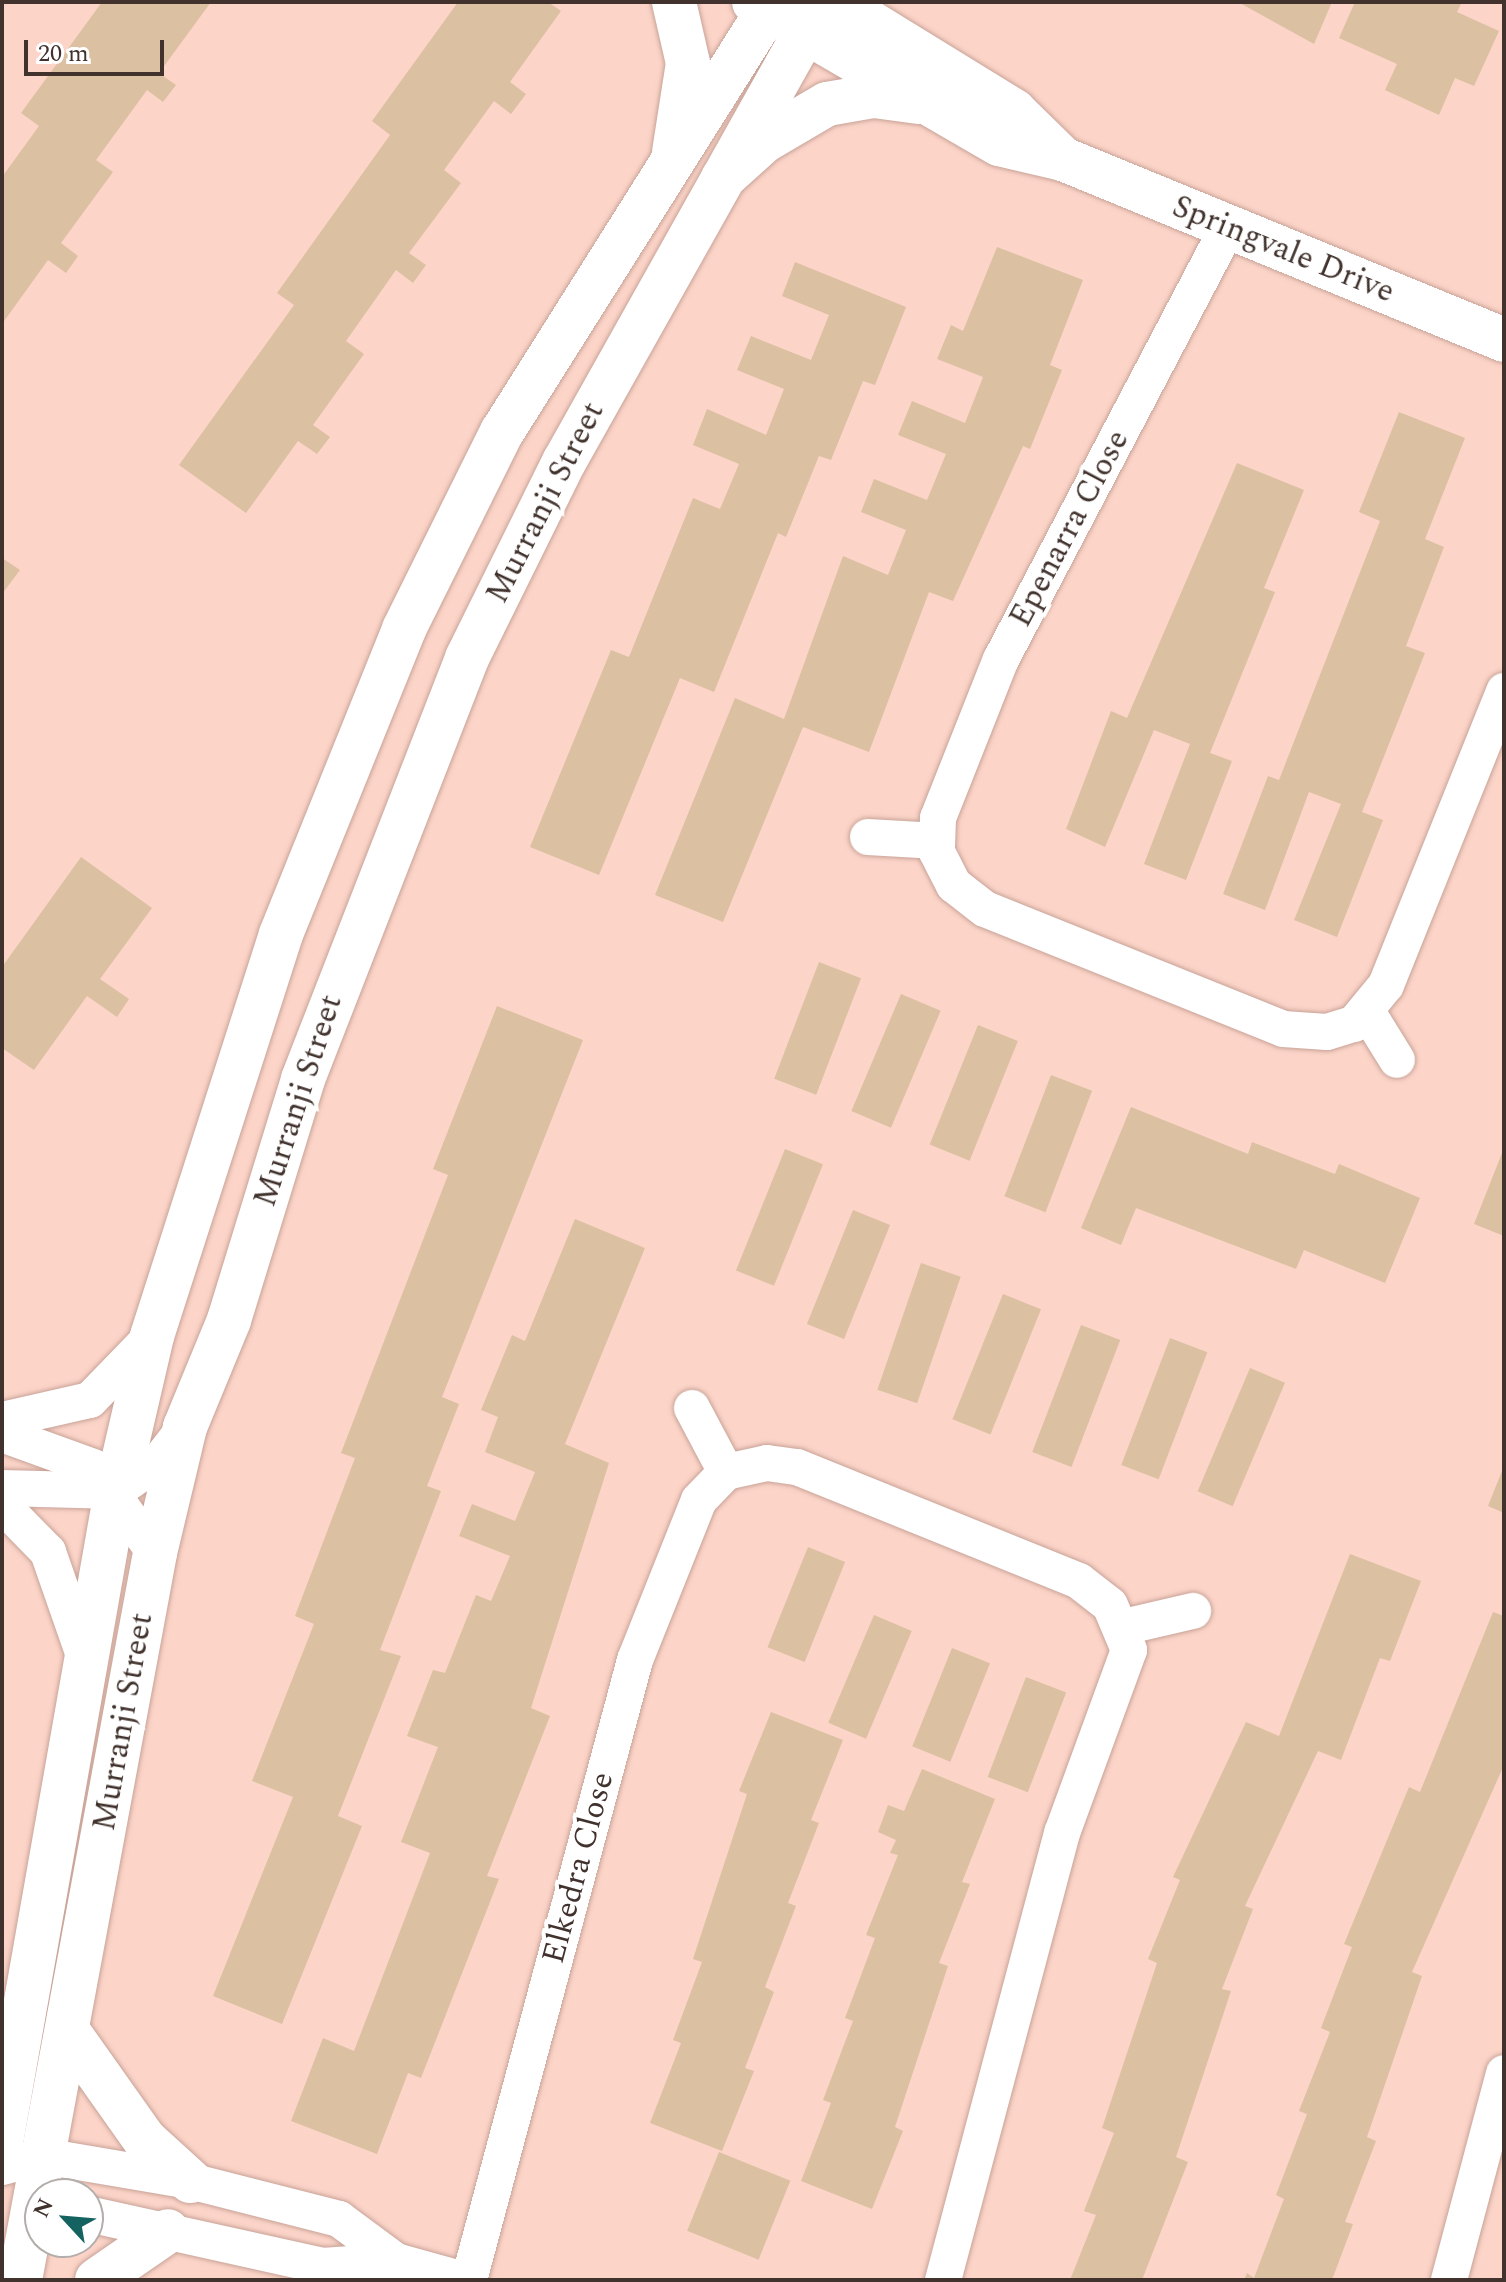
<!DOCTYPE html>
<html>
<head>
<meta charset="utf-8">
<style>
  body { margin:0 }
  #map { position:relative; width:1506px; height:2282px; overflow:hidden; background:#fcd4c8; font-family:Spectral,serif }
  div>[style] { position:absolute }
  .building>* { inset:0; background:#dcc0a2; transform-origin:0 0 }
  .roads { filter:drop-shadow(0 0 2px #c8a398) drop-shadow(0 0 2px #c8a398) }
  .minor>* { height:36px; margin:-18px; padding:0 18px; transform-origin:18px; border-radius:18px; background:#fff }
  .tertiary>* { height:44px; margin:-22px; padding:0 22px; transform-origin:22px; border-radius:22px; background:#fff }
  .secondary>* { height:44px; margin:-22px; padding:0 22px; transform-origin:22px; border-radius:22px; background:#fff }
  span { translate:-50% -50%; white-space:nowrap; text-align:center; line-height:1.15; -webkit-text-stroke:8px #fff; paint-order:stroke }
  .street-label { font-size:32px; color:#41322d }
  .frame { position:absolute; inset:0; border:4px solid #41322d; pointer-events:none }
  .north { position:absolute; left:24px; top:2178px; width:80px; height:80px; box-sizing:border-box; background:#fff; border:2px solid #b3adab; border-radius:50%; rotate:296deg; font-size:22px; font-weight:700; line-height:32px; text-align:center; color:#41322d }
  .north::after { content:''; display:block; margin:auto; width:28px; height:36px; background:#146361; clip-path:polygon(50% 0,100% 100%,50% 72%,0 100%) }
  .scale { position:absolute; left:24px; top:40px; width:140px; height:36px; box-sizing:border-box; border:4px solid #41322d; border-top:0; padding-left:10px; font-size:24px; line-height:28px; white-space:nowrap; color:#41322d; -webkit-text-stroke:6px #fff; paint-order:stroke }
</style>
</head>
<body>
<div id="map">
  <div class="building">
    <div style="clip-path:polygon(102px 2px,211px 2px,159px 73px,176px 85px,163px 102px,147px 90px,96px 160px,113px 172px,61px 243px,78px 256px,66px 273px,48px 260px,2px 324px,2px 177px,39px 126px,21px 113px)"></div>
    <div style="clip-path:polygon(458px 2px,548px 2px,561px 11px,510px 82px,526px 94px,511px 114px,494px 101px,444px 170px,461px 183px,409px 253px,426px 265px,413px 283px,396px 270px,346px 341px,364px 354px,313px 425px,330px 437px,317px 454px,298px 441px,246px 513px,179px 465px,294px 305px,277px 293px,390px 135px,372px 121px)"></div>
    <div style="clip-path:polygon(1238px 2px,1332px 2px,1314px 44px)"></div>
    <div style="clip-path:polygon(1355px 2px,1462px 2px,1457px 12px,1499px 31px,1474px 86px,1455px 78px,1439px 115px,1385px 90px,1397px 64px,1339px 38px)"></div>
    <div style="clip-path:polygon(997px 247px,1083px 280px,1050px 365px,1062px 370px,1030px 449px,1023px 446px,953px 601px,929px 592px,869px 752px,803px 727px,723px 922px,655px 895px,735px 698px,784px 719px,843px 556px,888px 575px,906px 530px,861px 512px,874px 479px,927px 500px,946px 454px,898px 435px,912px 401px,965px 423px,983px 377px,937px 359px,951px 325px,963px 331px)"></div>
    <div style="clip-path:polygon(795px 262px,906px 307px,875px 385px,863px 381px,831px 460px,819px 456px,786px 537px,778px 533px,714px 692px,680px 678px,599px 875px,530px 847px,611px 650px,629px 657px,693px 498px,720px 509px,739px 464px,693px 445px,707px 409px,766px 435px,784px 389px,737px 370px,751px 336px,811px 360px,829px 315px,782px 296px)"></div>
    <div style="clip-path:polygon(1399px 412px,1465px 438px,1425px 539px,1444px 547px,1406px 646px,1425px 653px,1362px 812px,1383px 820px,1337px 937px,1294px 920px,1341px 804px,1309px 792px,1265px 910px,1223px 894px,1268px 776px,1279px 780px,1380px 521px,1359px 512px)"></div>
    <div style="clip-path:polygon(1237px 463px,1304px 490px,1264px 588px,1275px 592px,1210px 753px,1232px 761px,1186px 880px,1144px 864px,1190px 744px,1154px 730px,1105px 847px,1066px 829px,1111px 711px,1127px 718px)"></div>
    <div style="clip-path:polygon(2px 558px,20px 570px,2px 594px)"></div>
    <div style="clip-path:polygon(81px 857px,152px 908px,100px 979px,129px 999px,117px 1017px,87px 996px,34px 1070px,2px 1048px,2px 967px)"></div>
    <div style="left:819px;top:962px;width:45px;height:125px;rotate:21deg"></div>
    <div style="left:901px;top:994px;width:43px;height:127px;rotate:23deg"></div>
    <div style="clip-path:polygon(497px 1006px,583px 1040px,442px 1397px,459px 1404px,427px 1486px,441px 1491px,380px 1650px,401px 1656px,338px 1816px,362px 1826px,282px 2024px,213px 1996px,293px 1797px,252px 1781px,314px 1624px,295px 1616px,355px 1458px,341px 1453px,448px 1175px,433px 1169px)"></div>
    <div style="left:978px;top:1025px;width:43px;height:129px;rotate:22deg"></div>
    <div style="left:1051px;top:1075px;width:44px;height:130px;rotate:21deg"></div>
    <div style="clip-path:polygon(1131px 1107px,1248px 1154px,1252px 1142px,1335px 1174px,1339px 1164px,1420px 1198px,1385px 1283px,1304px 1250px,1296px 1269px,1136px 1208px,1121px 1245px,1081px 1228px)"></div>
    <div style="clip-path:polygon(1504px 1148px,1504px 1236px,1474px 1224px)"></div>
    <div style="left:785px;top:1149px;width:41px;height:131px;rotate:22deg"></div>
    <div style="left:853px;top:1210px;width:40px;height:123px;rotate:22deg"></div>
    <div style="clip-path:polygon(575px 1219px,645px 1248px,565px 1444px,609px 1463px,531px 1708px,550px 1716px,487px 1876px,499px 1879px,421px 2078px,408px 2073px,377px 2154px,291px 2121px,323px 2038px,354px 2051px,430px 1853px,401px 1842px,438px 1747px,407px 1736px,433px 1670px,445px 1673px,476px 1595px,491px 1601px,510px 1556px,459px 1536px,472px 1504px,515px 1521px,535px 1472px,485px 1452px,498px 1417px,481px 1410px,512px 1335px,525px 1341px)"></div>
    <div style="left:921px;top:1263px;width:42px;height:134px;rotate:19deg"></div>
    <div style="left:1003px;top:1294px;width:41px;height:135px;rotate:22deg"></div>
    <div style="left:1081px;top:1325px;width:42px;height:136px;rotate:21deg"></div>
    <div style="left:1170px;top:1338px;width:40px;height:136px;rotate:21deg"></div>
    <div style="left:1250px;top:1368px;width:38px;height:134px;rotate:23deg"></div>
    <div style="clip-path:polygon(1504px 1466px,1504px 1513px,1488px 1506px)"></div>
    <div style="left:808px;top:1547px;width:40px;height:108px;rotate:22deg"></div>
    <div style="clip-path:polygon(1350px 1554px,1421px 1581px,1390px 1661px,1380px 1658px,1341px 1760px,1318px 1751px,1245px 1906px,1253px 1909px,1222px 1989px,1231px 1991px,1176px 2157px,1188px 2162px,1142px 2280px,1070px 2280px,1096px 2215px,1084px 2211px,1114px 2133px,1102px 2128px,1157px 1963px,1148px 1959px,1180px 1880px,1173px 1877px,1246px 1722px,1279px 1736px)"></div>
    <div style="clip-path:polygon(1493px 1612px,1504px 1616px,1504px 1765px,1412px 1972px,1422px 1976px,1367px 2137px,1376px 2141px,1345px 2222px,1353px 2224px,1332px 2280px,1244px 2280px,1247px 2273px,1254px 2278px,1284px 2199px,1276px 2195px,1307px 2114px,1299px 2111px,1330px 2032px,1321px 2028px,1352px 1947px,1344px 1944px,1409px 1787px,1420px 1792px)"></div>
    <div style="left:874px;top:1615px;width:41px;height:117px;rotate:23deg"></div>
    <div style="left:952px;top:1648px;width:41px;height:106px;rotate:22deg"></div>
    <div style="left:1026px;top:1677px;width:43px;height:107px;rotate:21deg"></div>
    <div style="clip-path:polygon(771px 1712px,843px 1740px,811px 1820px,819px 1823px,788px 1903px,796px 1906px,765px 1987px,774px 1992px,745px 2068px,754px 2071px,722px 2151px,650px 2123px,681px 2043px,673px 2040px,702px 1962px,693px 1959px,747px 1794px,739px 1791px)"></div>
    <div style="clip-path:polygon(922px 1769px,995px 1799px,962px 1882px,970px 1884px,939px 1963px,948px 1966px,895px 2127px,903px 2131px,872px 2209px,801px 2181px,831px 2103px,823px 2100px,853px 2021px,845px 2018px,875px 1938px,866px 1935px,898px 1855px,890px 1853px,896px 1840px,878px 1832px,888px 1805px,904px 1811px)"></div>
    <div style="left:719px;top:2152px;width:77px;height:85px;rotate:22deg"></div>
  </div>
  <div class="roads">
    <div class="minor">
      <div style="left:1228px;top:227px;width:488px;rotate:117.7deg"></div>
      <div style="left:1001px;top:659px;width:171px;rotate:111.6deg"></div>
      <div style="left:938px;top:818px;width:34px;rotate:92deg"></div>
      <div style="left:937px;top:852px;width:37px;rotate:63deg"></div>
      <div style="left:954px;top:885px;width:39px;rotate:38deg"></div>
      <div style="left:985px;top:909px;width:321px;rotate:21.9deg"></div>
      <div style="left:1283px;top:1029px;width:44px;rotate:3.9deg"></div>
      <div style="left:1327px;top:1032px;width:28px;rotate:-17deg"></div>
      <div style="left:1354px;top:1024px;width:50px;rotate:-50.6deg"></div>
      <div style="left:1386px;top:985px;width:317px;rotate:-68.1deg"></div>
      <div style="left:868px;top:837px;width:69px;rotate:3.3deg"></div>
      <div style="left:1368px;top:1013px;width:55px;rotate:58.3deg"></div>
      <div style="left:692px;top:1408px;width:72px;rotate:62deg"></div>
      <div style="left:2px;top:1420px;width:90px;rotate:-12.8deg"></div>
      <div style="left:90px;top:1400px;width:88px;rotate:-45.9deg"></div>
      <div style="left:2px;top:1434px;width:97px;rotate:19.9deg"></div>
      <div style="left:93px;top:1467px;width:106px;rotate:54.2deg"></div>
      <div style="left:2px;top:1488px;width:114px;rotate:1.5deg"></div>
      <div style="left:116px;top:1491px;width:52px;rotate:-34.9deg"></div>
      <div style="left:159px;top:1461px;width:41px;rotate:-52deg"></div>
      <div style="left:2px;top:1505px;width:66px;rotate:45.6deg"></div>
      <div style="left:48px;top:1552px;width:112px;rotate:70.8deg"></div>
      <div style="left:1124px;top:1627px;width:71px;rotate:-13.1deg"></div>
      <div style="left:2px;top:2167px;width:42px;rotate:-15deg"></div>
      <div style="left:43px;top:2156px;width:149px;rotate:9.7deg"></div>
      <div style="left:190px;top:2181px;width:154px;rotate:14.3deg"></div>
      <div style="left:339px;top:2219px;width:71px;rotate:36.4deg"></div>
      <div style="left:88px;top:2214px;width:240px;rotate:12.5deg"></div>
      <div style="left:322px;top:2266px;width:74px;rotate:-3.9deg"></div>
      <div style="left:396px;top:2261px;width:71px;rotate:15.6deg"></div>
      <div style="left:469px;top:2280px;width:642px;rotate:-75.01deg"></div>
      <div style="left:635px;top:1660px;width:172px;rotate:-68.2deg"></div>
      <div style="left:699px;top:1500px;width:39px;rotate:-46deg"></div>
      <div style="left:726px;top:1472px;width:42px;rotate:-12.4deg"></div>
      <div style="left:767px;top:1463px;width:30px;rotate:8deg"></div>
      <div style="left:797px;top:1467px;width:304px;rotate:22deg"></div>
      <div style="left:1079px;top:1581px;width:39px;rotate:38deg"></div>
      <div style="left:1110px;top:1605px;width:49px;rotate:67.1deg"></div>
      <div style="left:1129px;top:1650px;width:195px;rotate:110.1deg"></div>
      <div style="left:1062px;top:1833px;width:463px;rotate:104.9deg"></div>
      <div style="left:1449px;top:2280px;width:214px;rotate:-75.1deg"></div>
    </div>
    <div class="tertiary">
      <div style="left:67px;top:2030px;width:135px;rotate:54.7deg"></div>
      <div style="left:145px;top:2140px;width:61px;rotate:42.3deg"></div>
      <div style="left:2px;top:2137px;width:656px;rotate:-79.99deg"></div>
      <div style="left:116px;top:1491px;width:159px;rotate:-76.9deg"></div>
      <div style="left:152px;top:1336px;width:422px;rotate:-72.2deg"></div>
      <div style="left:281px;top:934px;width:329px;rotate:-68deg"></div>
      <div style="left:404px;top:629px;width:220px;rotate:-63.6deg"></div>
      <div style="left:502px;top:432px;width:508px;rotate:-57.78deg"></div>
      <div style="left:20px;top:2280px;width:739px;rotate:-79.48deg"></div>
      <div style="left:155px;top:1553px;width:130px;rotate:-76.6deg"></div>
      <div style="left:185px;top:1427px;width:116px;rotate:-67.6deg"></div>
      <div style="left:229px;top:1320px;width:252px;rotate:-72.9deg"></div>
      <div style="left:303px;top:1079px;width:452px;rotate:-68.7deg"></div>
      <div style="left:467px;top:658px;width:219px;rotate:-63.7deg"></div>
      <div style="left:564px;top:462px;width:493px;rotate:-60.7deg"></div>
      <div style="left:805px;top:32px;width:30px;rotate:-92deg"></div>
      <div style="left:97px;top:2280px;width:86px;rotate:-34.6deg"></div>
    </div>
    <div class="secondary">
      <div style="left:674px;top:2px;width:63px;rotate:77.1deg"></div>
      <div style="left:688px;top:63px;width:90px;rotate:98.9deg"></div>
      <div style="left:754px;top:2px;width:283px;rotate:30.1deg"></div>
      <div style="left:999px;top:144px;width:66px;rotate:13.2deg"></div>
      <div style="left:1063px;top:159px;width:477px;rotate:22.3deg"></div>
      <div style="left:837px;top:2px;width:208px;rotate:31.6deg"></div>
      <div style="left:1014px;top:111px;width:69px;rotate:44.4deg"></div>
      <div style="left:723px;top:178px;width:55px;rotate:-42.1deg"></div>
      <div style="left:764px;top:141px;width:73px;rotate:-30.4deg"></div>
      <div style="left:827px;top:104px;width:48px;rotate:-9.7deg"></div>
      <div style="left:874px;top:96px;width:45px;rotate:7.6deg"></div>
    </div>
  </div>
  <div class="street-label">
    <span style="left:1283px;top:250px;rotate:22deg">Springvale Drive</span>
    <span style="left:546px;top:503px;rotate:-63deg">Murranji Street</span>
    <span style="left:1070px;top:529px;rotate:-62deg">Epenarra Close</span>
    <span style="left:299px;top:1101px;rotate:-72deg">Murranji Street</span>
    <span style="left:124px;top:1722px;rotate:-80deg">Murranji Street</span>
    <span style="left:579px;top:1868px;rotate:-75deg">Elkedra Close</span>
  </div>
  <div class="frame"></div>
  <div class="north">N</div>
  <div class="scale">20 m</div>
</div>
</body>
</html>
